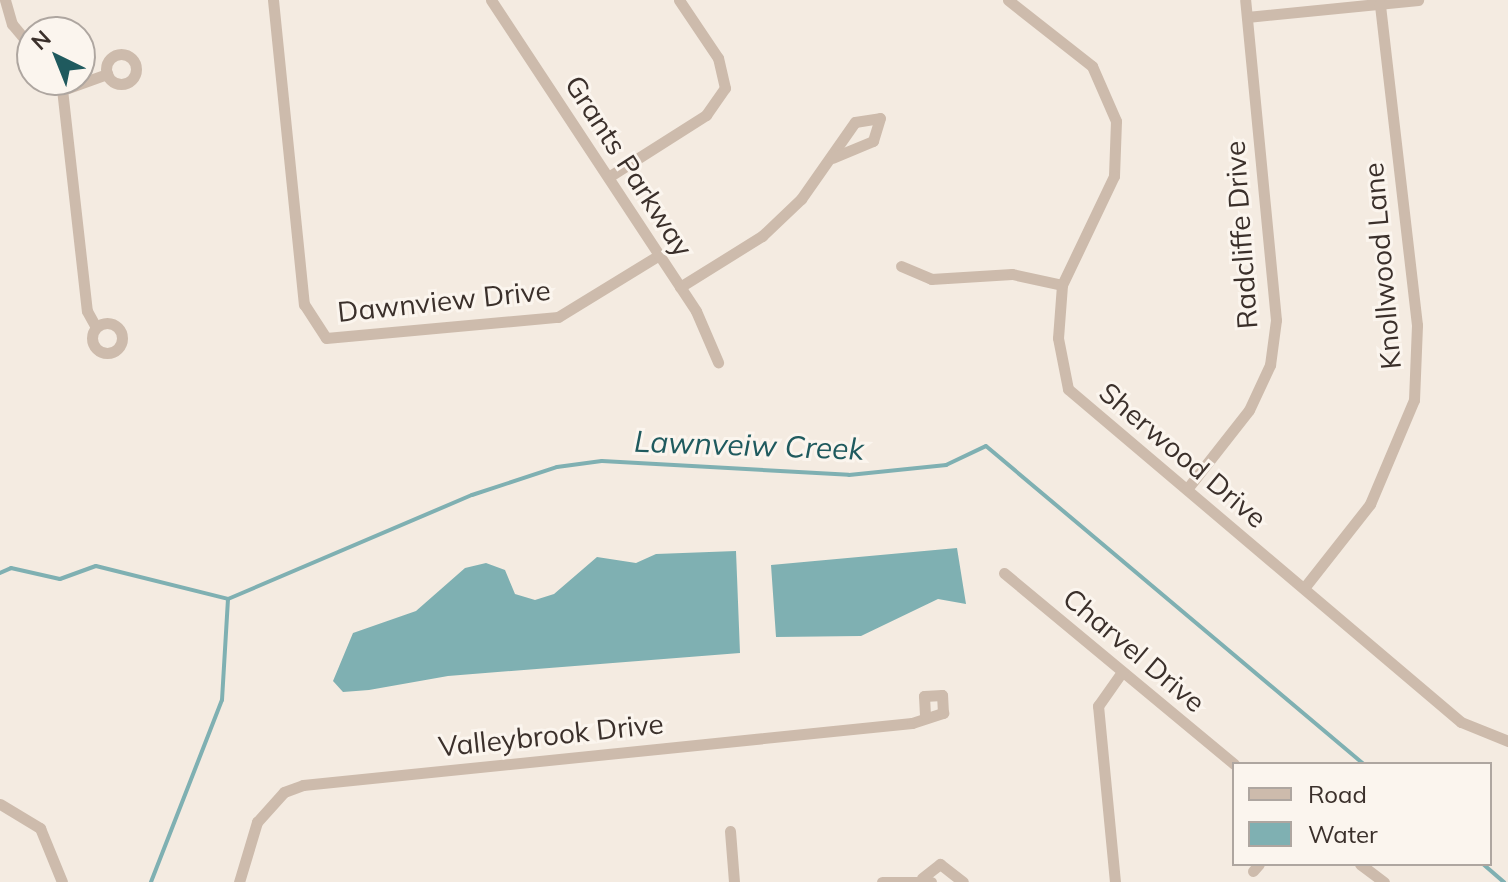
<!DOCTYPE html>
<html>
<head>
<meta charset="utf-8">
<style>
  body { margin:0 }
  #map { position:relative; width:1508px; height:882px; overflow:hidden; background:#f4ebe1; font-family:Mulish,sans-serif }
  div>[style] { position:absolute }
  .water>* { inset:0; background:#7fb0b2 }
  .stream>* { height:4px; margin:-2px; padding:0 2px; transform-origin:2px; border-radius:2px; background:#7fb0b2 }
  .street>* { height:11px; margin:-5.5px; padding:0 5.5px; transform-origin:5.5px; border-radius:5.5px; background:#cdbbac }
  .street>.ring { margin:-5.5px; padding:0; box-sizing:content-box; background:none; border:11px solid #cdbbac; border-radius:50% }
  span { translate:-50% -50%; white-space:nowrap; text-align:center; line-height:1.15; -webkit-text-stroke:6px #fbf5ee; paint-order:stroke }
  .street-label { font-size:28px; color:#3b302b }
  .water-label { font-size:30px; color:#1f5a5e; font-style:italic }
  .legend { position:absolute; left:1232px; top:762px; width:260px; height:104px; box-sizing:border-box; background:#fbf5ee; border:2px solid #aea6a0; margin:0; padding:10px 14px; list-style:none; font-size:24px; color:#3b302b }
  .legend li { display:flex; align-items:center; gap:16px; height:40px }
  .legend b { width:40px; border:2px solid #aea6a0 }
  .north { position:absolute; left:16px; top:16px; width:80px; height:80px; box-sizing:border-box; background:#fbf5ee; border:2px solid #aea6a0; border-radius:50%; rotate:317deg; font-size:22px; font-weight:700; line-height:32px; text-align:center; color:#3b302b }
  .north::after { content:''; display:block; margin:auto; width:28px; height:36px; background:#1f5a5e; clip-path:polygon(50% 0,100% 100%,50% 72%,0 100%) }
</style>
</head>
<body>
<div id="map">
  <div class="water">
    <div style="clip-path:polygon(957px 548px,966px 604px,938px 599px,861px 636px,776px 637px,771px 565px)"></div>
    <div style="clip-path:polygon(736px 551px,740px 653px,448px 676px,369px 690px,343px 692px,333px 681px,353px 633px,416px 611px,465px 568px,486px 563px,505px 570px,515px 594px,535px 600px,554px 594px,597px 557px,636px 563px,656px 554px)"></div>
  </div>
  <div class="stream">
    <div style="left:0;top:573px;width:12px;rotate:-24deg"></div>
    <div style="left:11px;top:568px;width:50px;rotate:12.7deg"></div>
    <div style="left:60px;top:579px;width:38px;rotate:-20deg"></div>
    <div style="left:96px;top:566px;width:136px;rotate:14deg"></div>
    <div style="left:228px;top:599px;width:265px;rotate:-23.1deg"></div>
    <div style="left:472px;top:495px;width:89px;rotate:-18.2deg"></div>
    <div style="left:557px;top:467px;width:45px;rotate:-7.6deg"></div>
    <div style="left:602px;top:461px;width:247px;rotate:3.2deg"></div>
    <div style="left:849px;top:475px;width:98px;rotate:-5.9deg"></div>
    <div style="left:946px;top:465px;width:44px;rotate:-25.4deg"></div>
    <div style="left:986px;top:446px;width:494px;rotate:40.1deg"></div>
    <div style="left:1483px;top:864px;width:28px;rotate:41deg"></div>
    <div style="left:151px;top:882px;width:195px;rotate:-68.7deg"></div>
    <div style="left:222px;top:700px;width:101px;rotate:-86.6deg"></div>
  </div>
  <div class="street">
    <div style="left:5px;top:0;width:25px;rotate:74deg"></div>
    <div style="left:12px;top:24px;width:31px;rotate:50deg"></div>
    <div style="left:273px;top:0;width:306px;rotate:84.2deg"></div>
    <div style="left:304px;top:304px;width:40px;rotate:57.1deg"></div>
    <div style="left:326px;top:338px;width:233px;rotate:-5.2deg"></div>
    <div style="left:558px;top:317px;width:119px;rotate:-31.5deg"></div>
    <div style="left:491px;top:0;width:372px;rotate:56.6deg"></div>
    <div style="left:696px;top:311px;width:56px;rotate:66.7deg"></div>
    <div style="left:1008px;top:0;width:107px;rotate:38.2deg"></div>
    <div style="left:1092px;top:66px;width:60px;rotate:66.4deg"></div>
    <div style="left:1116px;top:121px;width:55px;rotate:92.1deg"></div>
    <div style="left:1114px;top:176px;width:121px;rotate:115.5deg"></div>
    <div style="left:1062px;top:285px;width:53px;rotate:94.3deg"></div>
    <div style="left:1058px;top:338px;width:52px;rotate:78.9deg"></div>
    <div style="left:1068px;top:389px;width:515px;rotate:40.28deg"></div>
    <div style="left:1461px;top:722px;width:51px;rotate:22deg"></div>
    <div style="left:1247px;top:17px;width:172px;rotate:-5.7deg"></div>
    <div class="ring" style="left:106px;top:54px;width:19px;height:19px"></div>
    <div style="left:61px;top:80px;width:232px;rotate:83.6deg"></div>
    <div style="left:87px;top:311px;width:18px;rotate:61deg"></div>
    <div style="left:65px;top:89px;width:45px;rotate:-19.7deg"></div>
    <div style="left:610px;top:176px;width:114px;rotate:-32.4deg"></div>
    <div style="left:706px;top:115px;width:33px;rotate:-55deg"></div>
    <div style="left:725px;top:88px;width:31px;rotate:-103deg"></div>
    <div style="left:718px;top:58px;width:70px;rotate:-123.9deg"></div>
    <div style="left:901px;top:266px;width:33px;rotate:23deg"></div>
    <div style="left:931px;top:279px;width:81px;rotate:-3.5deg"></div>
    <div style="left:1012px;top:274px;width:51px;rotate:12.4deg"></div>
    <div style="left:680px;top:287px;width:97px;rotate:-31.9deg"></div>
    <div style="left:762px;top:236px;width:54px;rotate:-43.5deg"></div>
    <div style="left:801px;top:199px;width:94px;rotate:-55deg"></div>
    <div style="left:855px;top:122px;width:25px;rotate:-9deg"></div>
    <div style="left:880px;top:118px;width:24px;rotate:107deg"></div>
    <div style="left:873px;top:141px;width:44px;rotate:157.5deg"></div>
    <div class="ring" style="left:92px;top:323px;width:19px;height:19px"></div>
    <div style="left:1187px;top:489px;width:100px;rotate:-51.9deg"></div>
    <div style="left:1249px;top:410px;width:50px;rotate:-65deg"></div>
    <div style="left:1270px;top:365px;width:45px;rotate:-82.4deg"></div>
    <div style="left:1276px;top:320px;width:321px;rotate:-95.5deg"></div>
    <div style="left:1004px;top:573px;width:299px;rotate:39.7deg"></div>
    <div style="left:1304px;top:588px;width:107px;rotate:-51.8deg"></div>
    <div style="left:1370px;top:504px;width:113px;rotate:-67.1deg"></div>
    <div style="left:1414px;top:400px;width:75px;rotate:-87.7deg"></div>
    <div style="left:1417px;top:325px;width:323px;rotate:-96.6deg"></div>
    <div style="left:0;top:804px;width:47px;rotate:31deg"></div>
    <div style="left:40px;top:828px;width:58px;rotate:67.8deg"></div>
    <div style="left:730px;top:831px;width:51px;rotate:85.5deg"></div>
    <div style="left:1360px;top:864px;width:30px;rotate:37deg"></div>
    <div style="left:1253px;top:871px;width:9px;rotate:-49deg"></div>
    <div style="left:922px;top:878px;width:23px;rotate:-38deg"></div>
    <div style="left:940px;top:864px;width:29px;rotate:38deg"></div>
    <div style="left:239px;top:882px;width:63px;rotate:-73.3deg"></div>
    <div style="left:257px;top:822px;width:40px;rotate:-48deg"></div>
    <div style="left:284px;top:792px;width:20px;rotate:-20deg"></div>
    <div style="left:303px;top:785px;width:612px;rotate:-5.81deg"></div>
    <div style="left:912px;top:723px;width:33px;rotate:-18deg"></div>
    <div style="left:943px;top:713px;width:18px;rotate:-93deg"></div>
    <div style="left:942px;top:695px;width:18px;rotate:177deg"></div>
    <div style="left:924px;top:696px;width:18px;rotate:87deg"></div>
    <div style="left:882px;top:882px;width:49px"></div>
    <div style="left:1115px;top:882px;width:177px;rotate:-95.5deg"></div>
    <div style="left:1098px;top:706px;width:42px;rotate:-54.8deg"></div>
  </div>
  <div class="street-label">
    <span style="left:629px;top:166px;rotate:57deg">Grants Parkway</span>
    <span style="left:1241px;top:235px;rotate:-94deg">Radcliffe Drive</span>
    <span style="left:1382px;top:266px;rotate:-95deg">Knollwood Lane</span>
    <span style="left:444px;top:301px;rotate:-6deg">Dawnview Drive</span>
    <span style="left:1183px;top:455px;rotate:40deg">Sherwood Drive</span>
    <span style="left:1134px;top:650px;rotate:40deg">Charvel Drive</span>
    <span style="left:551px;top:735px;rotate:-6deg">Valleybrook Drive</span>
  </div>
  <div class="water-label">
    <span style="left:749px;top:445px;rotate:2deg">Lawnveiw Creek</span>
  </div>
  <ul class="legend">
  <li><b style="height:10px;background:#cdbbac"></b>Road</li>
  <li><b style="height:22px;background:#7fb0b2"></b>Water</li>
  </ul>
  <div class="north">N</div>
</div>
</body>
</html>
